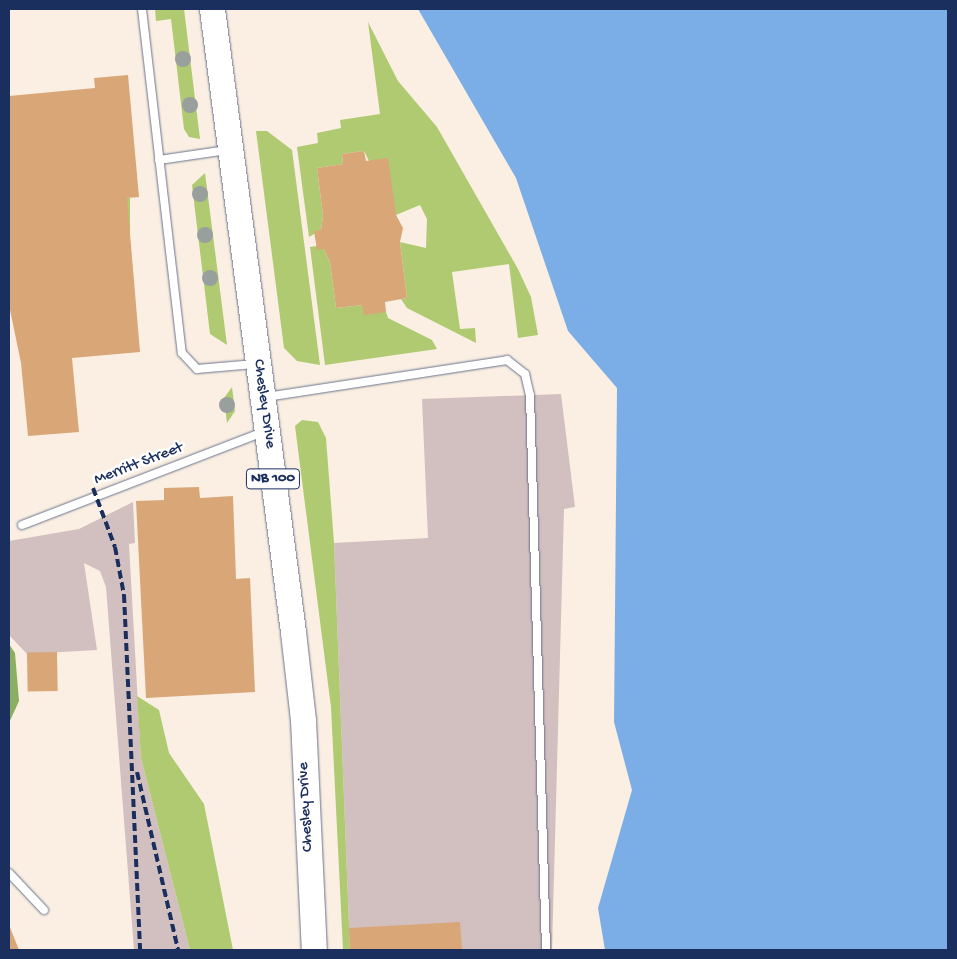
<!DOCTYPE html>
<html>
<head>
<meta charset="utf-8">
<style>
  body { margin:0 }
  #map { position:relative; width:957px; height:959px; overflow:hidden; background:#faefe2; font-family:"Gochi Hand",sans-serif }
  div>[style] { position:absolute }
  .industrial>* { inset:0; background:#d2bfbf }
  .green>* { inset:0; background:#afca71; transform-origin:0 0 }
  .forest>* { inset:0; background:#8bae63 }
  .water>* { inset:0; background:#7baee7 }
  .building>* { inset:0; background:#d9a677; transform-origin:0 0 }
  .roads { filter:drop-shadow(0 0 1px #69728c) drop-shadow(0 0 1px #69728c) }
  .service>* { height:8px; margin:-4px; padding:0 4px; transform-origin:4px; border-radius:4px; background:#fff }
  .primary>* { height:25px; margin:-12.5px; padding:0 12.5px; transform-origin:12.5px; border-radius:12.5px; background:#fff }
  .rail>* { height:4px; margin-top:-2px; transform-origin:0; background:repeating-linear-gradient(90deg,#1b2f5e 0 8px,transparent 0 12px) }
  .trees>* { width:16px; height:16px; margin:-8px; border-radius:50%; background:#989f9d }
  span { translate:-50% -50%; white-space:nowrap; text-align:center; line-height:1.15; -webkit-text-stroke:5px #fff; paint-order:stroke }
  .shield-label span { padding:1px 4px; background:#fff; border:1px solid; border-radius:4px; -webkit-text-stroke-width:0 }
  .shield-label { font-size:15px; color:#1b2f5e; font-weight:700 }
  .street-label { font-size:16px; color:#1b2f5e }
  .frame { position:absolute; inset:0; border:10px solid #1b2f5e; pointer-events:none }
</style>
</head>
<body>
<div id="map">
  <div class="industrial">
    <div style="clip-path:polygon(561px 394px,575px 507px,564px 509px,552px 950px,350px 950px,334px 543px,428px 538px,422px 399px)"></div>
    <div style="clip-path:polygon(133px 502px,135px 543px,129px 544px,141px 758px,190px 950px,134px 950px,106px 587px,100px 571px,84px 563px,97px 650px,27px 654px,9px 635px,9px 541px,79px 529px)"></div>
  </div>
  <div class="green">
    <div style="clip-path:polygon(155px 9px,184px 9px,200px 139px,189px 137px,184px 129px,171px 19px,156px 21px)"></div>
    <div style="clip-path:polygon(368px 22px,398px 81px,437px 127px,518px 269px,531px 297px,538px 335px,518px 338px,509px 264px,452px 272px,460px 329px,475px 328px,476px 343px,407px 308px,401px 299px,407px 298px,400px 242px,426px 248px,427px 219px,420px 205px,396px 215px,364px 151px,342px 154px,343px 164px,317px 168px,323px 216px,321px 230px,309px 237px,297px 147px,318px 143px,317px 133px,341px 128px,340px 120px,380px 114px)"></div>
    <div style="clip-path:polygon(256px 131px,267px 131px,292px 150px,320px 365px,297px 361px,284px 348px)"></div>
    <div style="clip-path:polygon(205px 173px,227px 345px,210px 334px,192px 185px)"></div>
    <div style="left:127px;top:198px;width:3px;height:155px"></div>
    <div style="clip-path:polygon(316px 246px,324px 249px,330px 262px,336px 308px,362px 305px,386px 312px,388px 318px,432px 340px,437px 349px,325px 365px,310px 247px)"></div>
    <div style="clip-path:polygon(232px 387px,235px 411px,227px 423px,224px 398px)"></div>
    <div style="clip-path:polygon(302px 420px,318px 422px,326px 438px,334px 543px,350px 950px,343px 950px,331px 707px,295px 426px)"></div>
    <div style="clip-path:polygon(137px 696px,159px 710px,169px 753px,204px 804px,233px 950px,190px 950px,141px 758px)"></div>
  </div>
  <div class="forest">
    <div style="clip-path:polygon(9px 644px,15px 653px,19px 701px,9px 723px)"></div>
  </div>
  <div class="water">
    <div style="clip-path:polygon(418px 9px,948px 9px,948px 950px,605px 950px,598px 908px,632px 790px,614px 722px,617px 388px,568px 331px,516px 178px)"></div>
  </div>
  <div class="building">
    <div style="clip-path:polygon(128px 75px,139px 197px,127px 198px,140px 352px,72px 358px,79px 432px,28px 436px,21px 363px,9px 305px,9px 96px,95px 88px,94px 78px)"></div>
    <div style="clip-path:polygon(364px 151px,366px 161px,388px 158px,396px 215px,403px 228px,400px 242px,407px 298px,385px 302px,386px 312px,364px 315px,362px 305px,336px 308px,330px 262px,324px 249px,317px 250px,314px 231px,321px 230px,323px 216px,317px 168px,343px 164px,342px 154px)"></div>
    <div style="clip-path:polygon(199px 487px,200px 498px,233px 496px,236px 579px,250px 578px,255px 692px,146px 698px,136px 501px,164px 500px,164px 488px)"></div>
    <div style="left:57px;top:652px;width:39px;height:30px;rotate:89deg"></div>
    <div style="clip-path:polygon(460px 922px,462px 950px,350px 950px,349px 928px)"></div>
    <div style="clip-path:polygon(9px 925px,19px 950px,9px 950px)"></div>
  </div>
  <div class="roads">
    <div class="service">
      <div style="left:142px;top:9px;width:346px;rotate:83.4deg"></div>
      <div style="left:182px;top:353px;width:22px;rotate:47deg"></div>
      <div style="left:197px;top:369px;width:58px;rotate:-4.9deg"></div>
      <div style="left:159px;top:160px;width:69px;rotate:-8.4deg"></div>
      <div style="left:266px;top:397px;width:244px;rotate:-8.7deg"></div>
      <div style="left:507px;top:360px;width:23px;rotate:38deg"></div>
      <div style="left:525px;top:374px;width:22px;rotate:77deg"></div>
      <div style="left:530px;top:395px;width:555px;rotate:88.35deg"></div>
      <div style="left:22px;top:525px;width:258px;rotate:-21.1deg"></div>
      <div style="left:9px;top:873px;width:51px;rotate:46.6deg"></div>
    </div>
    <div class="primary">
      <div style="left:212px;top:9px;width:628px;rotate:82.59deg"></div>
      <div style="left:293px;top:632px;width:89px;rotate:83.5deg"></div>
      <div style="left:303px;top:720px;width:230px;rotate:87.3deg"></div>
    </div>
  </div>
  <div class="rail">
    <div style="left:93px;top:488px;width:63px;rotate:69.6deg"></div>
    <div style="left:115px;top:547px;width:49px;rotate:79.4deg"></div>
    <div style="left:124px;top:595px;width:355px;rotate:87.4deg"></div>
    <div style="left:137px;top:772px;width:183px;rotate:77deg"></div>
  </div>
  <div class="trees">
    <div style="left:183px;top:59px"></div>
    <div style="left:190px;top:105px"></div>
    <div style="left:200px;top:194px"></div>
    <div style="left:205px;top:235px"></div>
    <div style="left:210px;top:278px"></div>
    <div style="left:227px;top:405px"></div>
  </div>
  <div class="shield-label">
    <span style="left:273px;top:479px">NB 100</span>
  </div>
  <div class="street-label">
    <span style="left:263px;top:404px;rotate:82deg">Chesley Drive</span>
    <span style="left:139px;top:465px;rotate:-21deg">Merritt Street</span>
    <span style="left:307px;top:807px;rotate:-93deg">Chesley Drive</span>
  </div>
  <div class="frame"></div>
</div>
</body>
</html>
